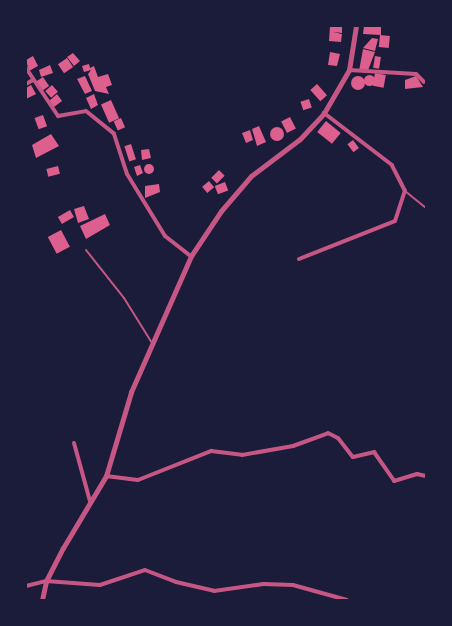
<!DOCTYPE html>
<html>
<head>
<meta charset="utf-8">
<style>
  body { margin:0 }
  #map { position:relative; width:452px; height:626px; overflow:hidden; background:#1b1b3a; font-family:"IBM Plex Sans",sans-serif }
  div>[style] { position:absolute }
  .building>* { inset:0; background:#dd5f8e; transform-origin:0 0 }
  .round { border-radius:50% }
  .service>* { height:2px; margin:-1px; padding:0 1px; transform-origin:1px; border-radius:1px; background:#c65784 }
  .minor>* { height:4px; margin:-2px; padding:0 2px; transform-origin:2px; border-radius:2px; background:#c65784 }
  .tertiary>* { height:5px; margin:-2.5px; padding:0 2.5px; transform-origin:2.5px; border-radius:2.5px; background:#c65784 }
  span { translate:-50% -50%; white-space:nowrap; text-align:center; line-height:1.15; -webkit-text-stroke:6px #1b1b3a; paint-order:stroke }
  .frame { position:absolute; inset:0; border:27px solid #1b1b3a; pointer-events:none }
</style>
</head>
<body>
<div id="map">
  <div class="building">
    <div style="clip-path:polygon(330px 26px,342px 26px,342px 33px,333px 32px,342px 34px,341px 42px,329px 41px)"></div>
    <div style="clip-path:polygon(364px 26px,381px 26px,381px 35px,363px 34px)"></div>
    <div style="left:380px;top:35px;width:10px;height:12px;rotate:6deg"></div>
    <div style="clip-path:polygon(372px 38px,378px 39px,375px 51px,363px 48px)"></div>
    <div style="clip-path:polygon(363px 49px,375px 52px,367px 73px,359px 71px)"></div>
    <div style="clip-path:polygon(330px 52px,340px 54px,337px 66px,328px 65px)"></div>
    <div style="clip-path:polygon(73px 53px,80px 61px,74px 66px,67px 57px)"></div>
    <div style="clip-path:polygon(33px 56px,38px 66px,29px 71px,26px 60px)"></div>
    <div style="left:375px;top:56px;width:6px;height:12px;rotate:9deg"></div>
    <div style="left:67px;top:58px;width:11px;height:11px;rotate:56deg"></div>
    <div style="clip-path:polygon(89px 64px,90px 68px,94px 66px,98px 77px,108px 74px,112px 85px,106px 87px,109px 94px,95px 91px,88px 74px,91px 70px,84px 72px,82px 66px)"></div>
    <div style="clip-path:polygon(50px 65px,53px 73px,41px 77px,39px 70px)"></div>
    <div style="left:375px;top:73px;width:11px;height:13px;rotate:10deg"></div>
    <div class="round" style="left:363.5px;top:74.5px;width:11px;height:11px"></div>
    <div style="clip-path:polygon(85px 76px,92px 91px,85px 94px,77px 79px)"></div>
    <div style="clip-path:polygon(416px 76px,423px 87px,405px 89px,405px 80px)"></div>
    <div class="round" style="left:351px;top:76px;width:14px;height:14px"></div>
    <div style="left:43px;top:77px;width:11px;height:10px;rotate:56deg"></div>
    <div style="left:317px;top:84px;width:15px;height:9px;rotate:48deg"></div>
    <div style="clip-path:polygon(31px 85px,36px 94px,26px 99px,26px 88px)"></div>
    <div style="left:52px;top:85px;width:9px;height:9px;rotate:49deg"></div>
    <div style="clip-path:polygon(57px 94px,62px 101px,54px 107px,49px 101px)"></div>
    <div style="clip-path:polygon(94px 94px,98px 105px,91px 109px,86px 98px)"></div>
    <div style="left:309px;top:99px;width:9px;height:9px;rotate:72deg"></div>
    <div style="left:111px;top:100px;width:20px;height:11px;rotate:66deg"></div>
    <div style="left:43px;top:115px;width:12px;height:9px;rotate:70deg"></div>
    <div style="left:290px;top:117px;width:13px;height:10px;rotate:63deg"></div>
    <div style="left:121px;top:118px;width:10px;height:8px;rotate:66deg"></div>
    <div style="left:326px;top:121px;width:19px;height:14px;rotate:39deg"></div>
    <div style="clip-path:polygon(259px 126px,266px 142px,257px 146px,252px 129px)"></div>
    <div class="round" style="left:270px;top:127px;width:14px;height:14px"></div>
    <div style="clip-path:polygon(250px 130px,253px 140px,246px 143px,242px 133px)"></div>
    <div style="clip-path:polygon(51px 134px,59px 146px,36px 158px,32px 145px)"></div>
    <div style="left:353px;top:140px;width:10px;height:7px;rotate:53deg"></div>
    <div style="left:131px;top:144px;width:16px;height:7px;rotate:72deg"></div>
    <div style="clip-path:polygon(149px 149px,151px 158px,142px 160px,141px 150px)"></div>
    <div class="round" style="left:144px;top:164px;width:10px;height:10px"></div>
    <div style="clip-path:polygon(140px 165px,143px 173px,137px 176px,134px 167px)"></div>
    <div style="left:58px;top:166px;width:8px;height:12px;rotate:76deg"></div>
    <div style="left:219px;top:170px;width:8px;height:11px;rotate:45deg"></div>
    <div style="left:209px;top:181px;width:8px;height:9px;rotate:50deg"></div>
    <div style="left:225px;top:182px;width:9px;height:11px;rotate:69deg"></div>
    <div style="clip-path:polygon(159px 184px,160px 192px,145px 198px,145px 186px)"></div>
    <div style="clip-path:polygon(84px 206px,89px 219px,78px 223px,74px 209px)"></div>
    <div style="left:70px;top:210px;width:8px;height:14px;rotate:60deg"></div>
    <div style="clip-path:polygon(105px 214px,110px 225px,86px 239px,80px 226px)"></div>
    <div style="left:61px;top:230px;width:19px;height:15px;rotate:62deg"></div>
  </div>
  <div class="service">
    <div style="left:405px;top:191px;width:27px;rotate:39deg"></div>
    <div style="left:86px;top:250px;width:61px;rotate:51.6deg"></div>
    <div style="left:124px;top:298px;width:53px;rotate:58.1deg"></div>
  </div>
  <div class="minor">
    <div style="left:26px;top:68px;width:58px;rotate:56.3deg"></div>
    <div style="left:58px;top:116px;width:28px;rotate:-10deg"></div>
    <div style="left:86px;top:111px;width:36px;rotate:39deg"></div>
    <div style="left:114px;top:134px;width:42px;rotate:72deg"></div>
    <div style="left:127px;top:174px;width:73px;rotate:58.5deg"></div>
    <div style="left:165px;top:236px;width:33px;rotate:38deg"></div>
    <div style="left:349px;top:70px;width:67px;rotate:3.4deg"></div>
    <div style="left:416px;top:74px;width:11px;rotate:45deg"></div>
    <div style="left:26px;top:84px;width:8px;rotate:-30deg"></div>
    <div style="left:299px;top:259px;width:103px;rotate:-21.6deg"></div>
    <div style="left:395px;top:221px;width:32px;rotate:-72deg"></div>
    <div style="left:405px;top:191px;width:29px;rotate:-117deg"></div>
    <div style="left:392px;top:165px;width:86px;rotate:-142.6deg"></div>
    <div style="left:74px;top:443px;width:60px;rotate:74.6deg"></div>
    <div style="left:106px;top:476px;width:32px;rotate:7deg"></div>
    <div style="left:138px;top:480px;width:79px;rotate:-21.7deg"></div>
    <div style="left:211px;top:451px;width:31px;rotate:7deg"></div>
    <div style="left:242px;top:455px;width:52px;rotate:-10deg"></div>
    <div style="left:293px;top:446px;width:37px;rotate:-20deg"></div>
    <div style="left:328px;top:433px;width:11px;rotate:27deg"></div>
    <div style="left:338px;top:438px;width:24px;rotate:52deg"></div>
    <div style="left:353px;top:457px;width:22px;rotate:-13deg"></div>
    <div style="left:374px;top:452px;width:35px;rotate:55deg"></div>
    <div style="left:394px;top:481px;width:24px;rotate:-17deg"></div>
    <div style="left:417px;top:474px;width:9px;rotate:13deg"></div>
    <div style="left:26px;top:586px;width:21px;rotate:-14deg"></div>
    <div style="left:46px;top:581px;width:54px;rotate:4.2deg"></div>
    <div style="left:100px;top:585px;width:47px;rotate:-18.4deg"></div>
    <div style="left:145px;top:570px;width:33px;rotate:21deg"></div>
    <div style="left:176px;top:582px;width:39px;rotate:13deg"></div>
    <div style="left:214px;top:591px;width:50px;rotate:-8deg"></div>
    <div style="left:264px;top:584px;width:29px;rotate:2deg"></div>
    <div style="left:293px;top:585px;width:56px;rotate:15.5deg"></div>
  </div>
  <div class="tertiary">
    <div style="left:42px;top:600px;width:19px;rotate:-78deg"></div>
    <div style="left:46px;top:581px;width:37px;rotate:-63deg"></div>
    <div style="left:63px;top:548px;width:84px;rotate:-59.2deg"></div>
    <div style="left:106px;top:476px;width:88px;rotate:-73.4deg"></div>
    <div style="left:131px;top:392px;width:149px;rotate:-66.2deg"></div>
    <div style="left:191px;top:256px;width:54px;rotate:-56.3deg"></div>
    <div style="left:221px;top:211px;width:46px;rotate:-49.4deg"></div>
    <div style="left:251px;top:176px;width:61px;rotate:-37.1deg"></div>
    <div style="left:300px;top:139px;width:35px;rotate:-47deg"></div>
    <div style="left:324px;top:113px;width:50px;rotate:-59.8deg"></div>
    <div style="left:349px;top:70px;width:45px;rotate:-81deg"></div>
  </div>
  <div class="frame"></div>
</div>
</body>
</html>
